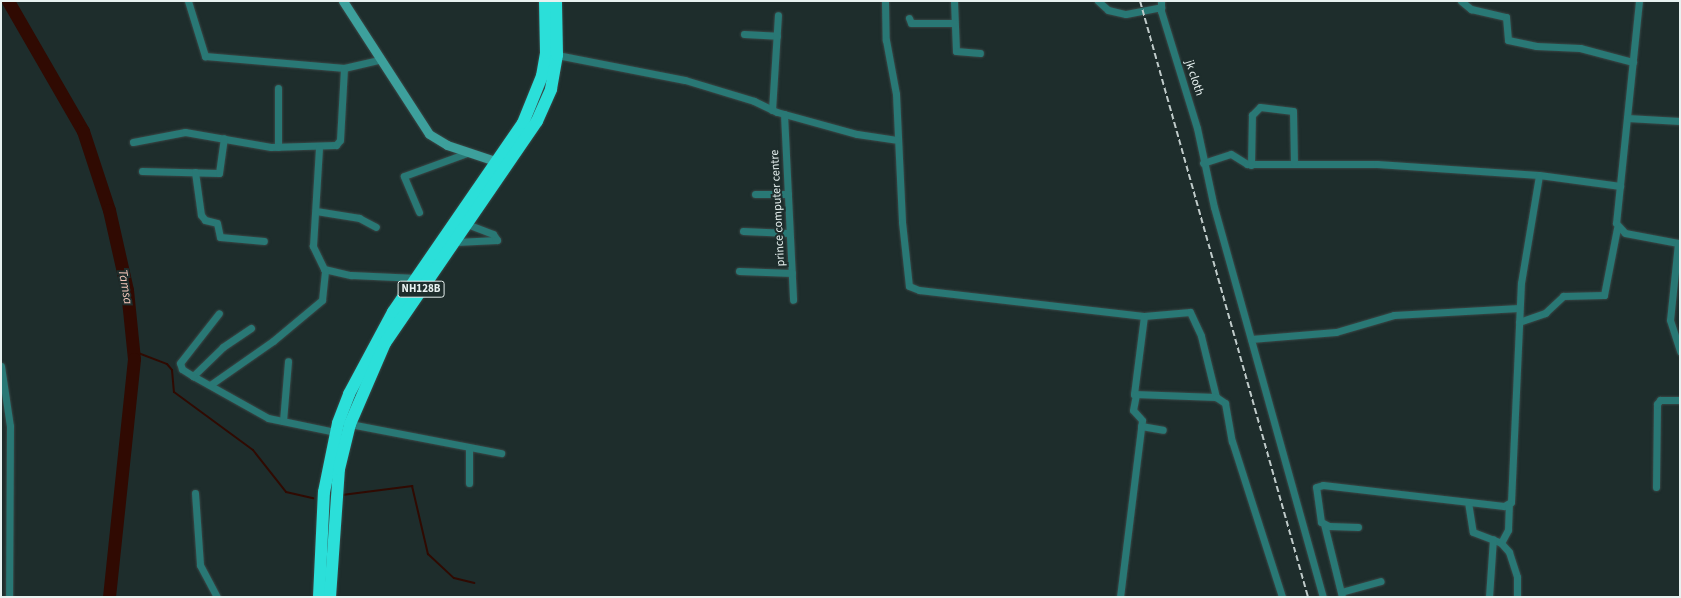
<!DOCTYPE html>
<html>
<head>
<meta charset="utf-8">
<style>
  body { margin:0 }
  #map { position:relative; width:1681px; height:598px; overflow:hidden; background:#1e2d2c; font-family:"Source Sans 3",sans-serif }
  div>[style] { position:absolute }
  .stream>* { height:2px; margin:-1px; padding:0 1px; transform-origin:1px; border-radius:1px; background:#300a02 }
  .river>* { height:13px; margin:-6.5px; padding:0 6.5px; transform-origin:6.5px; border-radius:6.5px; background:#300a02 }
  .roads { filter:drop-shadow(0 0 1px #3a4847) drop-shadow(0 0 1px #3a4847) }
  .street>* { height:7px; margin:-3.5px; padding:0 3.5px; transform-origin:3.5px; border-radius:3.5px; background:#297875 }
  .secondary>* { height:9px; margin:-4.5px; padding:0 4.5px; transform-origin:4.5px; border-radius:4.5px; background:#3da09c }
  .highway>* { height:12px; margin:-6px; padding:0 6px; transform-origin:6px; border-radius:6px; background:#2bdfd9 }
  .rail>* { height:2px; margin-top:-1px; transform-origin:0; background:repeating-linear-gradient(90deg,#c0cbca 0 6px,transparent 0 9px) }
  span { translate:-50% -50%; white-space:nowrap; text-align:center; line-height:1.15; -webkit-text-stroke:4px #1e2d2c; paint-order:stroke }
  .shield-label span { padding:1px 3px; background:#1e2d2c; border:1px solid; border-radius:3px; -webkit-text-stroke-width:0 }
  .shield-label { font-size:11px; color:#e7f1f0; font-weight:700 }
  .street-label { font-size:12px; color:#e7f1f0 }
  .water-label { font-size:13px; color:#f3c5b9; font-style:italic }
  .frame { position:absolute; inset:0; border:2px solid #e7f1f0; pointer-events:none }
</style>
</head>
<body>
<div id="map">
  <div class="stream">
    <div style="left:133px;top:351px;width:36px;rotate:21deg"></div>
    <div style="left:167px;top:364px;width:8px;rotate:50deg"></div>
    <div style="left:172px;top:370px;width:22px;rotate:85deg"></div>
    <div style="left:174px;top:392px;width:98px;rotate:36.3deg"></div>
    <div style="left:253px;top:450px;width:53px;rotate:51.8deg"></div>
    <div style="left:286px;top:492px;width:28px;rotate:13deg"></div>
    <div style="left:342px;top:495px;width:71px;rotate:-7.3deg"></div>
    <div style="left:412px;top:486px;width:70px;rotate:76.8deg"></div>
    <div style="left:428px;top:554px;width:35px;rotate:43deg"></div>
    <div style="left:454px;top:578px;width:21px;rotate:14deg"></div>
  </div>
  <div class="river">
    <div style="left:8px;top:1px;width:150px;rotate:60deg"></div>
    <div style="left:83px;top:131px;width:83px;rotate:71.8deg"></div>
    <div style="left:109px;top:210px;width:82px;rotate:77.3deg"></div>
    <div style="left:127px;top:290px;width:69px;rotate:84.2deg"></div>
    <div style="left:134px;top:359px;width:239px;rotate:96deg"></div>
  </div>
  <div class="roads">
    <div class="street">
      <div style="left:188px;top:1px;width:58px;rotate:72.8deg"></div>
      <div style="left:205px;top:56px;width:140px;rotate:4.9deg"></div>
      <div style="left:344px;top:68px;width:37px;rotate:-13deg"></div>
      <div style="left:885px;top:1px;width:39px;rotate:89deg"></div>
      <div style="left:886px;top:40px;width:55px;rotate:79.5deg"></div>
      <div style="left:896px;top:94px;width:128px;rotate:87.3deg"></div>
      <div style="left:902px;top:222px;width:64px;rotate:83.8deg"></div>
      <div style="left:909px;top:286px;width:11px;rotate:22deg"></div>
      <div style="left:919px;top:290px;width:226px;rotate:6.6deg"></div>
      <div style="left:1144px;top:316px;width:46px;rotate:-5deg"></div>
      <div style="left:1190px;top:312px;width:26px;rotate:65deg"></div>
      <div style="left:1201px;top:336px;width:63px;rotate:76.2deg"></div>
      <div style="left:954px;top:1px;width:50px;rotate:87.7deg"></div>
      <div style="left:956px;top:51px;width:24px;rotate:5deg"></div>
      <div style="left:1098px;top:1px;width:13px;rotate:42deg"></div>
      <div style="left:1108px;top:10px;width:18px;rotate:13deg"></div>
      <div style="left:1126px;top:14px;width:36px;rotate:-11deg"></div>
      <div style="left:1161px;top:1px;width:10px;rotate:90deg"></div>
      <div style="left:1161px;top:11px;width:122px;rotate:72.9deg"></div>
      <div style="left:1197px;top:128px;width:81px;rotate:77.9deg"></div>
      <div style="left:1214px;top:207px;width:405px;rotate:74.4deg"></div>
      <div style="left:1461px;top:1px;width:13px;rotate:39deg"></div>
      <div style="left:1471px;top:9px;width:36px;rotate:13deg"></div>
      <div style="left:1506px;top:17px;width:23px;rotate:85deg"></div>
      <div style="left:1508px;top:40px;width:29px;rotate:12deg"></div>
      <div style="left:1536px;top:46px;width:44px;rotate:2.6deg"></div>
      <div style="left:1580px;top:48px;width:55px;rotate:14.8deg"></div>
      <div style="left:1639px;top:1px;width:223px;rotate:95.9deg"></div>
      <div style="left:1616px;top:223px;width:13px;rotate:48deg"></div>
      <div style="left:1625px;top:233px;width:54px;rotate:10.7deg"></div>
      <div style="left:1678px;top:243px;width:77px;rotate:95.9deg"></div>
      <div style="left:1670px;top:320px;width:33px;rotate:72deg"></div>
      <div style="left:909px;top:18px;width:5px;rotate:68deg"></div>
      <div style="left:911px;top:23px;width:43px"></div>
      <div style="left:744px;top:34px;width:33px;rotate:3deg"></div>
      <div style="left:557px;top:55px;width:130px;rotate:11.1deg"></div>
      <div style="left:685px;top:80px;width:72px;rotate:16.9deg"></div>
      <div style="left:754px;top:101px;width:25px;rotate:26deg"></div>
      <div style="left:777px;top:112px;width:83px;rotate:15.4deg"></div>
      <div style="left:857px;top:134px;width:40px;rotate:8.5deg"></div>
      <div style="left:278px;top:88px;width:59px;rotate:90deg"></div>
      <div style="left:772px;top:110px;width:95px;rotate:-86.4deg"></div>
      <div style="left:784px;top:114px;width:186px;rotate:87.2deg"></div>
      <div style="left:1627px;top:118px;width:53px;rotate:3.2deg"></div>
      <div style="left:133px;top:142px;width:53px;rotate:-10.9deg"></div>
      <div style="left:185px;top:132px;width:87px;rotate:9.9deg"></div>
      <div style="left:271px;top:147px;width:65px;rotate:-1.8deg"></div>
      <div style="left:336px;top:145px;width:6px;rotate:-51deg"></div>
      <div style="left:340px;top:140px;width:72px;rotate:-86.8deg"></div>
      <div style="left:1203px;top:163px;width:29px;rotate:-18deg"></div>
      <div style="left:1231px;top:154px;width:19px;rotate:32deg"></div>
      <div style="left:1247px;top:164px;width:130px"></div>
      <div style="left:1377px;top:164px;width:162px;rotate:3.9deg"></div>
      <div style="left:1539px;top:175px;width:82px;rotate:7.7deg"></div>
      <div style="left:1251px;top:165px;width:50px;rotate:-88.9deg"></div>
      <div style="left:1252px;top:115px;width:11px;rotate:-45deg"></div>
      <div style="left:1260px;top:107px;width:33px;rotate:7deg"></div>
      <div style="left:1293px;top:111px;width:51px;rotate:88.9deg"></div>
      <div style="left:142px;top:171px;width:77px;rotate:1.5deg"></div>
      <div style="left:219px;top:173px;width:35px;rotate:-82deg"></div>
      <div style="left:195px;top:172px;width:43px;rotate:82.1deg"></div>
      <div style="left:201px;top:215px;width:6px;rotate:51deg"></div>
      <div style="left:205px;top:220px;width:12px;rotate:14deg"></div>
      <div style="left:217px;top:223px;width:14px;rotate:78deg"></div>
      <div style="left:220px;top:237px;width:44px;rotate:5.2deg"></div>
      <div style="left:755px;top:194px;width:33px"></div>
      <div style="left:316px;top:211px;width:44px;rotate:9.2deg"></div>
      <div style="left:359px;top:218px;width:19px;rotate:28deg"></div>
      <div style="left:419px;top:212px;width:39px;rotate:-113deg"></div>
      <div style="left:404px;top:176px;width:70px;rotate:-20deg"></div>
      <div style="left:743px;top:231px;width:46px;rotate:2.5deg"></div>
      <div style="left:456px;top:242px;width:41px;rotate:-2.8deg"></div>
      <div style="left:497px;top:240px;width:7px;rotate:-124deg"></div>
      <div style="left:493px;top:234px;width:26px;rotate:-159deg"></div>
      <div style="left:324px;top:269px;width:28px;rotate:13deg"></div>
      <div style="left:351px;top:275px;width:66px;rotate:2.6deg"></div>
      <div style="left:739px;top:271px;width:53px;rotate:2.2deg"></div>
      <div style="left:1144px;top:316px;width:79px;rotate:97.3deg"></div>
      <div style="left:1134px;top:394px;width:82px;rotate:2.1deg"></div>
      <div style="left:1216px;top:397px;width:11px;rotate:34deg"></div>
      <div style="left:1225px;top:403px;width:39px;rotate:80deg"></div>
      <div style="left:1232px;top:441px;width:164px;rotate:72.2deg"></div>
      <div style="left:1519px;top:322px;width:28px;rotate:-19deg"></div>
      <div style="left:1545px;top:313px;width:25px;rotate:-43deg"></div>
      <div style="left:1563px;top:296px;width:41px;rotate:-1.4deg"></div>
      <div style="left:1604px;top:295px;width:68px;rotate:-79deg"></div>
      <div style="left:251px;top:328px;width:34px;rotate:146deg"></div>
      <div style="left:223px;top:347px;width:42px;rotate:136deg"></div>
      <div style="left:193px;top:376px;width:86px;rotate:29.2deg"></div>
      <div style="left:268px;top:418px;width:68px;rotate:11.8deg"></div>
      <div style="left:1251px;top:339px;width:85px;rotate:-4.7deg"></div>
      <div style="left:1336px;top:332px;width:60px;rotate:-16.3deg"></div>
      <div style="left:1394px;top:315px;width:125px;rotate:-3.2deg"></div>
      <div style="left:1px;top:366px;width:61px;rotate:81.5deg"></div>
      <div style="left:10px;top:426px;width:171px;rotate:90.3deg"></div>
      <div style="left:193px;top:376px;width:13px;rotate:-148deg"></div>
      <div style="left:182px;top:369px;width:6px;rotate:-108deg"></div>
      <div style="left:180px;top:363px;width:63px;rotate:-52deg"></div>
      <div style="left:210px;top:385px;width:77px;rotate:-34.9deg"></div>
      <div style="left:273px;top:341px;width:64px;rotate:-39.9deg"></div>
      <div style="left:322px;top:300px;width:29px;rotate:-84deg"></div>
      <div style="left:325px;top:271px;width:28px;rotate:-116deg"></div>
      <div style="left:313px;top:246px;width:99px;rotate:-86.5deg"></div>
      <div style="left:283px;top:421px;width:60px;rotate:-85.2deg"></div>
      <div style="left:350px;top:424px;width:154px;rotate:10.9deg"></div>
      <div style="left:1141px;top:426px;width:22px;rotate:10deg"></div>
      <div style="left:469px;top:448px;width:35px;rotate:90deg"></div>
      <div style="left:1656px;top:487px;width:83px;rotate:-89.3deg"></div>
      <div style="left:1657px;top:404px;width:5px;rotate:-53deg"></div>
      <div style="left:1660px;top:400px;width:20px"></div>
      <div style="left:195px;top:493px;width:72px;rotate:86deg"></div>
      <div style="left:200px;top:565px;width:36px;rotate:62deg"></div>
      <div style="left:1468px;top:502px;width:30px;rotate:81deg"></div>
      <div style="left:1473px;top:532px;width:30px;rotate:21deg"></div>
      <div style="left:1501px;top:543px;width:12px;rotate:48deg"></div>
      <div style="left:1509px;top:552px;width:26px;rotate:72deg"></div>
      <div style="left:1517px;top:577px;width:20px;rotate:90deg"></div>
      <div style="left:1324px;top:524px;width:75px;rotate:76.1deg"></div>
      <div style="left:1358px;top:527px;width:29px;rotate:-178deg"></div>
      <div style="left:1329px;top:526px;width:9px;rotate:-153deg"></div>
      <div style="left:1321px;top:522px;width:35px;rotate:-98deg"></div>
      <div style="left:1316px;top:487px;width:7px;rotate:-16deg"></div>
      <div style="left:1323px;top:485px;width:182px;rotate:6.6deg"></div>
      <div style="left:1504px;top:506px;width:8px;rotate:-30deg"></div>
      <div style="left:1511px;top:502px;width:219px;rotate:-87.4deg"></div>
      <div style="left:1521px;top:283px;width:109px;rotate:-80.5deg"></div>
      <div style="left:1501px;top:543px;width:15px;rotate:-62deg"></div>
      <div style="left:1508px;top:530px;width:26px;rotate:-88deg"></div>
      <div style="left:1341px;top:592px;width:41px;rotate:-15.4deg"></div>
      <div style="left:1120px;top:597px;width:178px;rotate:-82.9deg"></div>
      <div style="left:1142px;top:420px;width:13px;rotate:-132deg"></div>
      <div style="left:1133px;top:410px;width:15px;rotate:-79deg"></div>
      <div style="left:1489px;top:597px;width:58px;rotate:-86.1deg"></div>
    </div>
    <div class="secondary">
      <div style="left:343px;top:1px;width:158px;rotate:57.1deg"></div>
      <div style="left:429px;top:134px;width:21px;rotate:31deg"></div>
      <div style="left:447px;top:145px;width:57px;rotate:18.4deg"></div>
    </div>
    <div class="highway">
      <div style="left:319px;top:597px;width:105px;rotate:-87.3deg"></div>
      <div style="left:324px;top:492px;width:70px;rotate:-78.5deg"></div>
      <div style="left:338px;top:423px;width:31px;rotate:-69deg"></div>
      <div style="left:349px;top:394px;width:93px;rotate:-61.8deg"></div>
      <div style="left:393px;top:312px;width:229px;rotate:-55.5deg"></div>
      <div style="left:523px;top:123px;width:51px;rotate:-68deg"></div>
      <div style="left:542px;top:76px;width:23px;rotate:-80deg"></div>
      <div style="left:546px;top:53px;width:52px;rotate:-91.1deg"></div>
      <div style="left:330px;top:597px;width:128px;rotate:-86deg"></div>
      <div style="left:339px;top:469px;width:46px;rotate:-76.3deg"></div>
      <div style="left:350px;top:424px;width:88px;rotate:-66.6deg"></div>
      <div style="left:385px;top:343px;width:269px;rotate:-55.6deg"></div>
      <div style="left:537px;top:121px;width:35px;rotate:-66deg"></div>
      <div style="left:551px;top:89px;width:35px;rotate:-80deg"></div>
      <div style="left:557px;top:55px;width:54px;rotate:-91.1deg"></div>
    </div>
  </div>
  <div class="rail">
    <div style="left:1140px;top:1px;width:619px;rotate:74.26deg"></div>
  </div>
  <div class="shield-label">
    <span style="left:421px;top:289px">NH128B</span>
  </div>
  <div class="street-label">
    <span style="left:1194px;top:78px;rotate:72deg">jk cloth</span>
    <span style="left:778px;top:208px;rotate:-93deg">prince computer centre</span>
  </div>
  <div class="water-label">
    <span style="left:125px;top:287px;rotate:80deg">Tamsa</span>
  </div>
  <div class="frame"></div>
</div>
</body>
</html>
